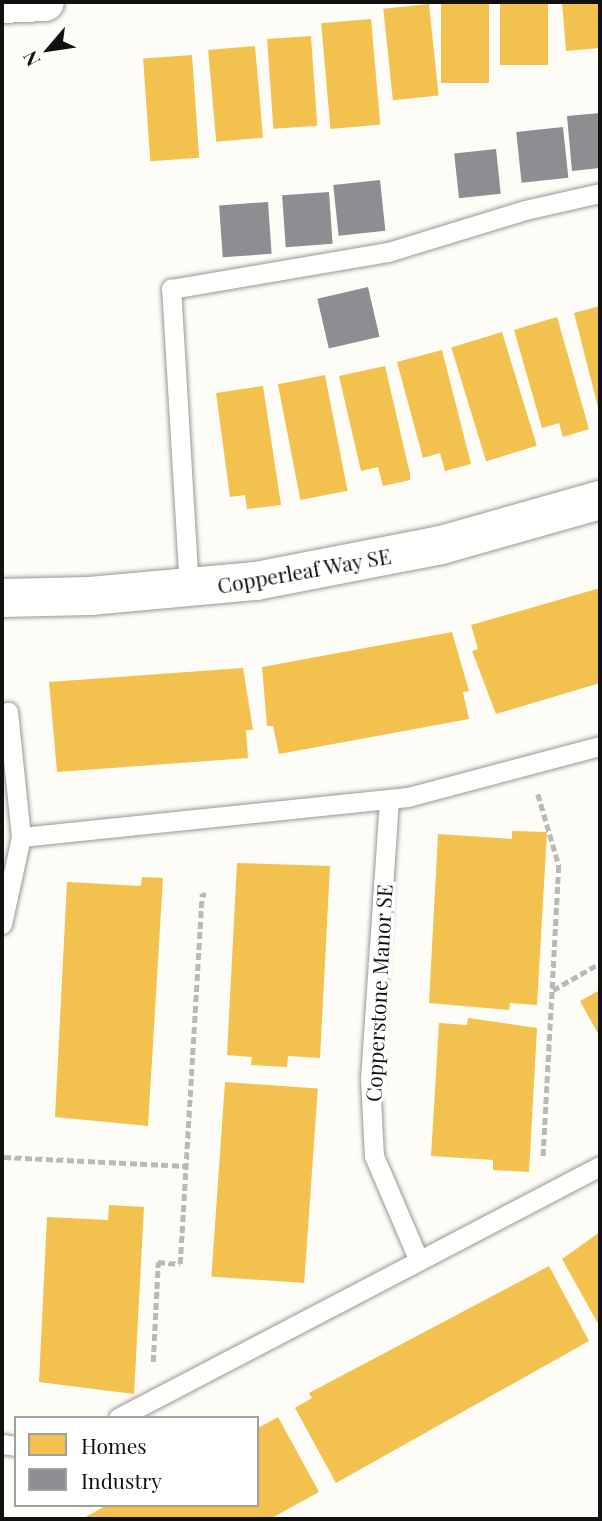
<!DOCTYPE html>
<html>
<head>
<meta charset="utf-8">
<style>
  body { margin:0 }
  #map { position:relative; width:602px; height:1521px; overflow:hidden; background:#fdfcf7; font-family:"Playfair Display",serif }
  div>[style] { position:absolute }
  .homes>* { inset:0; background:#f2c14e; transform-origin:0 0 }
  .industry>* { inset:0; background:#8d8d92; transform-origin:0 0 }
  .path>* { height:4.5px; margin-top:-2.25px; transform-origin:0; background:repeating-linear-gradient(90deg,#b9b9b8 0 7px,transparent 0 10.5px) }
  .roads { filter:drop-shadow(0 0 2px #979795) drop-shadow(0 0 2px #979795) }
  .service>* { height:19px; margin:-9.5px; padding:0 9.5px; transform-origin:9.5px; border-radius:9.5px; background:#fffffe }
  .minor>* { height:38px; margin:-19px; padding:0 19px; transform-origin:19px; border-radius:19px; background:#fffffe }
  .tertiary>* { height:38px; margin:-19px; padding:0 19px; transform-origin:19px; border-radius:19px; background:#fffffe }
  span { translate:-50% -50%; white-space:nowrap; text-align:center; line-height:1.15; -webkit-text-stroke:7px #fff; paint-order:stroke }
  .street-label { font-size:21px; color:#111 }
  .frame { position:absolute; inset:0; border:4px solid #111; pointer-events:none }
  .legend { position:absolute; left:14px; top:1416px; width:245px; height:91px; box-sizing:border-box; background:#fff; border:2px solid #a0a0a0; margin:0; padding:9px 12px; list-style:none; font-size:21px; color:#111 }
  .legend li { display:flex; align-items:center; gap:14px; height:35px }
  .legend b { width:35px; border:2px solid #a0a0a0 }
  .north { position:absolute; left:14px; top:14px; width:70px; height:70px; -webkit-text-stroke:5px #fff; paint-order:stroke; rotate:241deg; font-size:19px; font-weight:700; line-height:28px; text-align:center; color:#111 }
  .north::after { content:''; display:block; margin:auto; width:24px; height:32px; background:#111; clip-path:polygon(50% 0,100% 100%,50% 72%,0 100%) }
</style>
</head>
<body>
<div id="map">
  <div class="homes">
    <div style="left:441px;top:2px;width:48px;height:81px"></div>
    <div style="left:500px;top:2px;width:48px;height:63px"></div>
    <div style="clip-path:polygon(562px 2px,600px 2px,600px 48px,566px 51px)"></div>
    <div style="left:429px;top:4px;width:92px;height:46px;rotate:84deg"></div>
    <div style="left:371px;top:19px;width:106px;height:50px;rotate:85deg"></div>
    <div style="left:311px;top:36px;width:90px;height:44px;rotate:86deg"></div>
    <div style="left:255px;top:46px;width:92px;height:47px;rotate:85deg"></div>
    <div style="left:192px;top:55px;width:103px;height:49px;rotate:86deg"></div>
    <div style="clip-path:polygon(600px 306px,600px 411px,599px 411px,574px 313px)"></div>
    <div style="clip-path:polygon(557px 317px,589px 429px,563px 437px,559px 423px,542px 428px,514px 330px)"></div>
    <div style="left:502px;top:332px;width:119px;height:53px;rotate:73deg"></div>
    <div style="clip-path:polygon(442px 350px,471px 464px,445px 471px,440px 453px,423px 458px,397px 362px)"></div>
    <div style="clip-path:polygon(385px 366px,410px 474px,410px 480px,383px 486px,378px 467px,361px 471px,339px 376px)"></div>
    <div style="left:325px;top:375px;width:118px;height:48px;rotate:79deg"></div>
    <div style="clip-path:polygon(263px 386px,281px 505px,247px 509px,245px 495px,230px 497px,216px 393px)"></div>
    <div style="clip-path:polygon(600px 588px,600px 683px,496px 714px,472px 651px,478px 649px,471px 625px)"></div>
    <div style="clip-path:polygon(452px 632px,469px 691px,463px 692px,469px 719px,279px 754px,273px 726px,267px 726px,262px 667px)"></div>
    <div style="clip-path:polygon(243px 668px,253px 730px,246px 730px,248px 758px,57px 772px,49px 682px)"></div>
    <div style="clip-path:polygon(512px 831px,547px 832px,537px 1005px,510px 1003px,509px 1010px,429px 1003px,438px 834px,512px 839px)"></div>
    <div style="clip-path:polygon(237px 863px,330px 866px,320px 1058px,288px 1056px,287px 1067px,251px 1065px,252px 1057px,227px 1055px)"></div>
    <div style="clip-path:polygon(142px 877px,163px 878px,148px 1126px,55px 1117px,67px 882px,141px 886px)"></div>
    <div style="clip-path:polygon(600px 990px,600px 1037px,580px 1001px)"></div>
    <div style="clip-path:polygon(468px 1018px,537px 1028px,529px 1172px,493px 1170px,493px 1160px,431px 1156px,439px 1023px,467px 1025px)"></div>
    <div style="left:225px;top:1082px;width:93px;height:195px;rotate:4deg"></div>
    <div style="clip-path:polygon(109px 1205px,144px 1207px,134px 1394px,39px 1382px,47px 1217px,108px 1220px)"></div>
    <div style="clip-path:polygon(600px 1232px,600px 1327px,562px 1259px)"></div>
    <div style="clip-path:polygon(549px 1266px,589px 1341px,336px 1483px,295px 1408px,312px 1398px,309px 1393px)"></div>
    <div style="clip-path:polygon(278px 1417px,319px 1492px,270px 1519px,82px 1519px,107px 1505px,257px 1505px,257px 1422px,260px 1427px)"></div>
  </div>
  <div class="industry">
    <div style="clip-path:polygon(600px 113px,600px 168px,572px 171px,567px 116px)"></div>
    <div style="left:563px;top:127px;width:51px;height:47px;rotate:84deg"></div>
    <div style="left:496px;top:149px;width:45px;height:42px;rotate:84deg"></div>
    <div style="left:380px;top:180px;width:51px;height:47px;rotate:84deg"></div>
    <div style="left:329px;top:192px;width:52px;height:47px;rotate:86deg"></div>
    <div style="left:268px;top:202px;width:52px;height:49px;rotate:86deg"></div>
    <div style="left:368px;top:287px;width:51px;height:52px;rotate:77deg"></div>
  </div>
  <div class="path">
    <div style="left:538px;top:794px;width:75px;rotate:73.7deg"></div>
    <div style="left:559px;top:866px;width:294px;rotate:93.1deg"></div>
    <div style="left:553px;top:990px;width:54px;rotate:-29.9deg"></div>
    <div style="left:4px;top:1157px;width:183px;rotate:2.8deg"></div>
    <div style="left:153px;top:1362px;width:100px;rotate:-87.1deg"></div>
    <div style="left:158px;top:1262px;width:22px;rotate:5deg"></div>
    <div style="left:180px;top:1264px;width:371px;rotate:-86.6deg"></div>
    <div style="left:202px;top:894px;width:4px;rotate:14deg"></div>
  </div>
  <div class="roads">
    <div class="service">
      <div style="left:189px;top:589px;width:301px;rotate:-93.4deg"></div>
      <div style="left:171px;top:289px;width:220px;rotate:-9.7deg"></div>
      <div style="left:388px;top:252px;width:143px;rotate:-17deg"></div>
      <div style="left:525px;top:210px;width:77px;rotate:-12.8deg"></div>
      <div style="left:389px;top:800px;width:279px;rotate:93.9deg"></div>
      <div style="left:370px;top:1078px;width:78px;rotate:87.1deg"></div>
      <div style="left:374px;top:1156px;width:114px;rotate:66.8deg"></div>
      <div style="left:21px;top:837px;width:389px;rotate:-5.9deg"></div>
      <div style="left:408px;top:797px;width:199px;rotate:-14.9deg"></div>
      <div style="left:2px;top:924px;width:89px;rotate:-77.7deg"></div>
      <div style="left:21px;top:837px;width:126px;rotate:-95.9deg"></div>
      <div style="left:118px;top:1418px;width:544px;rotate:-27.6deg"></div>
      <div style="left:2px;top:1444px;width:14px;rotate:8deg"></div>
    </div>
    <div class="minor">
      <div style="left:2px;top:598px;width:88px;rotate:-1.3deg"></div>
      <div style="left:90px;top:596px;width:167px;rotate:-5.2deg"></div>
      <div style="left:256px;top:581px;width:188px;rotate:-11deg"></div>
      <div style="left:441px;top:545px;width:165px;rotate:-15.8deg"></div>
    </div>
    <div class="tertiary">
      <div style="left:2px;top:4px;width:43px;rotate:-2.7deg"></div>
    </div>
  </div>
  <div class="street-label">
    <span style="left:304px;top:570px;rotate:-10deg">Copperleaf Way SE</span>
    <span style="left:378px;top:993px;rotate:-87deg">Copperstone Manor SE</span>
  </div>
  <div class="frame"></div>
  <ul class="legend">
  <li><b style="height:19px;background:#f2c14e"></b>Homes</li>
  <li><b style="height:19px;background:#8d8d92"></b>Industry</li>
  </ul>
  <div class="north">N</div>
</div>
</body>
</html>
